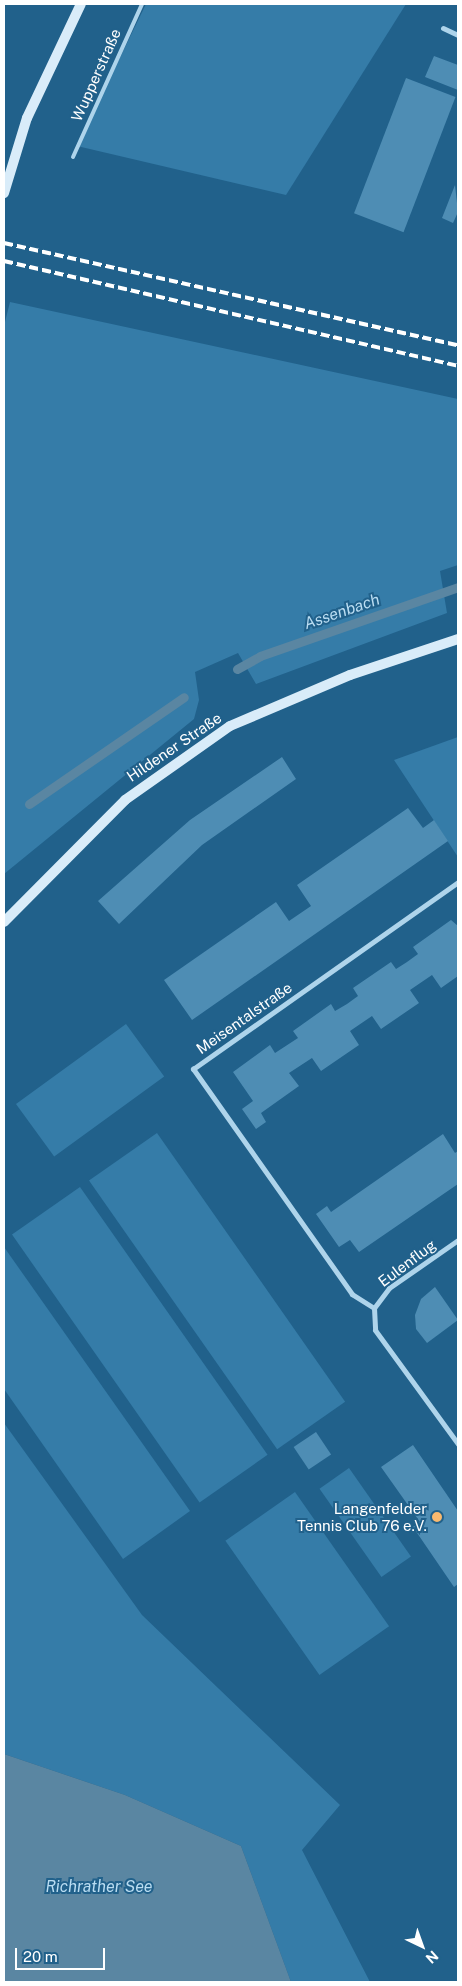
<!DOCTYPE html>
<html>
<head>
<meta charset="utf-8">
<style>
  body { margin:0 }
  #map { position:relative; width:462px; height:1986px; overflow:hidden; background:#21618b; font-family:"Public Sans",sans-serif }
  div>[style] { position:absolute }
  .green>* { inset:0; background:#357ca8; transform-origin:0 0 }
  .water>* { inset:0; background:#5a86a2 }
  .stream>* { height:9px; margin:-4.5px; padding:0 4.5px; transform-origin:4.5px; border-radius:4.5px; background:#5a86a2 }
  .building>* { inset:0; background:#4e8db4; transform-origin:0 0 }
  .service>* { height:4px; margin:-2px; padding:0 2px; transform-origin:2px; border-radius:2px; background:#aed4eb }
  .minor>* { height:5px; margin:-2.5px; padding:0 2.5px; transform-origin:2.5px; border-radius:2.5px; background:#aed4eb }
  .secondary>* { height:10px; margin:-5px; padding:0 5px; transform-origin:5px; border-radius:5px; background:#d9ecf9 }
  .rail>* { height:4px; margin-top:-2px; transform-origin:0; background:repeating-linear-gradient(90deg,#fff 0 9px,transparent 0 13px) }
  .dots>* { width:14px; height:14px; translate:-50% -50%; box-sizing:border-box; border:2px solid #21618b; border-radius:50% }
  span { translate:-50% -50%; white-space:nowrap; text-align:center; line-height:1.15; -webkit-text-stroke:4px #21618b; paint-order:stroke }
  .street-label { font-size:15px; color:#fff }
  .poi-label { font-size:15px; color:#fff }
  .right { translate:-100% -50%; text-align:right }
  .water-label { font-size:16px; color:#baddf2; font-style:italic }
  .frame { position:absolute; inset:0; border:5px solid #fff; pointer-events:none }
  .north { position:absolute; left:397px; top:1921px; width:50px; height:50px; -webkit-text-stroke:4px #21618b; paint-order:stroke; rotate:138deg; font-size:14px; font-weight:700; line-height:20px; text-align:center; color:#fff }
  .north::after { content:''; display:block; margin:auto; width:18px; height:22px; background:#fff; clip-path:polygon(50% 0,100% 100%,50% 72%,0 100%) }
  .scale { position:absolute; left:15px; top:1948px; width:90px; height:22px; box-sizing:border-box; border:2px solid #fff; border-top:0; padding-left:6px; font-size:15px; line-height:18px; white-space:nowrap; color:#fff; -webkit-text-stroke:4px #21618b; paint-order:stroke }
</style>
</head>
<body>
<div id="map">
  <div class="green">
    <div style="clip-path:polygon(146px 4px,406px 4px,286px 195px,77px 146px)"></div>
    <div style="clip-path:polygon(10px 302px,458px 399px,458px 565px,440px 571px,447px 613px,256px 684px,238px 653px,195px 672px,199px 700px,194px 719px,4px 874px,4px 326px)"></div>
    <div style="clip-path:polygon(458px 737px,458px 857px,394px 760px)"></div>
    <div style="left:126px;top:1024px;width:65px;height:136px;rotate:54deg"></div>
    <div style="left:157px;top:1133px;width:328px;height:83px;rotate:55deg"></div>
    <div style="left:80px;top:1187px;width:327px;height:83px;rotate:55deg"></div>
    <div style="clip-path:polygon(4px 1247px,190px 1511px,123px 1559px,4px 1389px)"></div>
    <div style="clip-path:polygon(4px 1423px,142px 1615px,340px 1805px,302px 1850px,370px 1982px,291px 1982px,241px 1846px,125px 1795px,4px 1754px)"></div>
    <div style="left:349px;top:1468px;width:108px;height:36px;rotate:55deg"></div>
    <div style="left:295px;top:1492px;width:164px;height:85px;rotate:55deg"></div>
  </div>
  <div class="water">
    <div style="clip-path:polygon(4px 1754px,125px 1795px,241px 1846px,291px 1982px,4px 1982px)"></div>
  </div>
  <div class="stream">
    <div style="left:237px;top:669px;width:26px;rotate:-29deg"></div>
    <div style="left:260px;top:656px;width:210px;rotate:-19.2deg"></div>
    <div style="left:29px;top:804px;width:188px;rotate:-34.6deg"></div>
  </div>
  <div class="building">
    <div style="clip-path:polygon(434px 56px,458px 65px,458px 99px,458px 90px,425px 77px)"></div>
    <div style="left:406px;top:78px;width:53px;height:145px;rotate:21deg"></div>
    <div style="clip-path:polygon(455px 185px,458px 212px,453px 223px,442px 218px)"></div>
    <div style="clip-path:polygon(282px 757px,296px 779px,202px 845px,119px 924px,98px 901px,190px 820px)"></div>
    <div style="clip-path:polygon(408px 808px,423px 828px,434px 820px,448px 841px,192px 1020px,164px 980px,276px 902px,289px 921px,311px 906px,297px 885px)"></div>
    <div style="clip-path:polygon(451px 920px,458px 926px,458px 976px,441px 988px,432px 975px,410px 990px,419px 1003px,381px 1029px,372px 1016px,350px 1031px,359px 1045px,321px 1071px,312px 1058px,289px 1073px,299px 1086px,261px 1113px,266px 1122px,256px 1129px,242px 1109px,253px 1101px,233px 1072px,270px 1045px,275px 1053px,298px 1038px,293px 1031px,331px 1004px,335px 1011px,347px 1004px,358px 996px,353px 988px,391px 962px,396px 969px,407px 962px,418px 954px,413px 947px)"></div>
    <div style="clip-path:polygon(443px 1134px,455px 1153px,458px 1151px,458px 1184px,359px 1252px,350px 1240px,339px 1247px,316px 1214px,327px 1206px,331px 1212px)"></div>
    <div style="clip-path:polygon(435px 1287px,458px 1320px,427px 1343px,416px 1329px,415px 1315px,421px 1299px)"></div>
    <div style="left:316px;top:1432px;width:27px;height:27px;rotate:56deg"></div>
    <div style="clip-path:polygon(413px 1445px,458px 1511px,458px 1584px,454px 1587px,413px 1527px,420px 1522px,381px 1467px)"></div>
  </div>
  <div class="service">
    <div style="left:73px;top:157px;width:168px;rotate:-65.7deg"></div>
  </div>
  <div class="minor">
    <div style="left:443px;top:28px;width:17px;rotate:25deg"></div>
    <div style="left:374px;top:1308px;width:26px;rotate:-148deg"></div>
    <div style="left:352px;top:1294px;width:276px;rotate:-125.2deg"></div>
    <div style="left:193px;top:1069px;width:324px;rotate:-35.2deg"></div>
    <div style="left:374px;top:1308px;width:22px;rotate:87deg"></div>
    <div style="left:375px;top:1330px;width:141px;rotate:53.9deg"></div>
    <div style="left:374px;top:1308px;width:25px;rotate:-53deg"></div>
    <div style="left:389px;top:1288px;width:84px;rotate:-34.8deg"></div>
  </div>
  <div class="secondary">
    <div style="left:4px;top:193px;width:78px;rotate:-73deg"></div>
    <div style="left:27px;top:118px;width:126px;rotate:-64.7deg"></div>
    <div style="left:4px;top:922px;width:172px;rotate:-45.2deg"></div>
    <div style="left:125px;top:800px;width:128px;rotate:-35.2deg"></div>
    <div style="left:230px;top:726px;width:130px;rotate:-23deg"></div>
    <div style="left:350px;top:675px;width:114px;rotate:-18.4deg"></div>
  </div>
  <div class="rail">
    <div style="left:4px;top:243px;width:465px;rotate:12.7deg"></div>
    <div style="left:4px;top:261px;width:466px;rotate:13deg"></div>
  </div>
  <div class="dots">
    <div style="left:437px;top:1517px;background:#f8b96f"></div>
  </div>
  <div class="street-label">
    <span style="left:96px;top:75px;rotate:-66deg">Wupperstraße</span>
    <span style="left:174px;top:747px;rotate:-34deg">Hildener Straße</span>
    <span style="left:244px;top:1018px;rotate:-35deg">Meisentalstraße</span>
    <span style="left:407px;top:1263px;rotate:-37deg">Eulenflug</span>
  </div>
  <div class="poi-label">
    <span class="right" style="left:427px;top:1517px">Langenfelder<br>Tennis Club 76 e.V.</span>
  </div>
  <div class="water-label">
    <span style="left:342px;top:612px;rotate:-19deg">Assenbach</span>
    <span style="left:99px;top:1887px">Richrather See</span>
  </div>
  <div class="frame"></div>
  <div class="north">N</div>
  <div class="scale">20 m</div>
</div>
</body>
</html>
